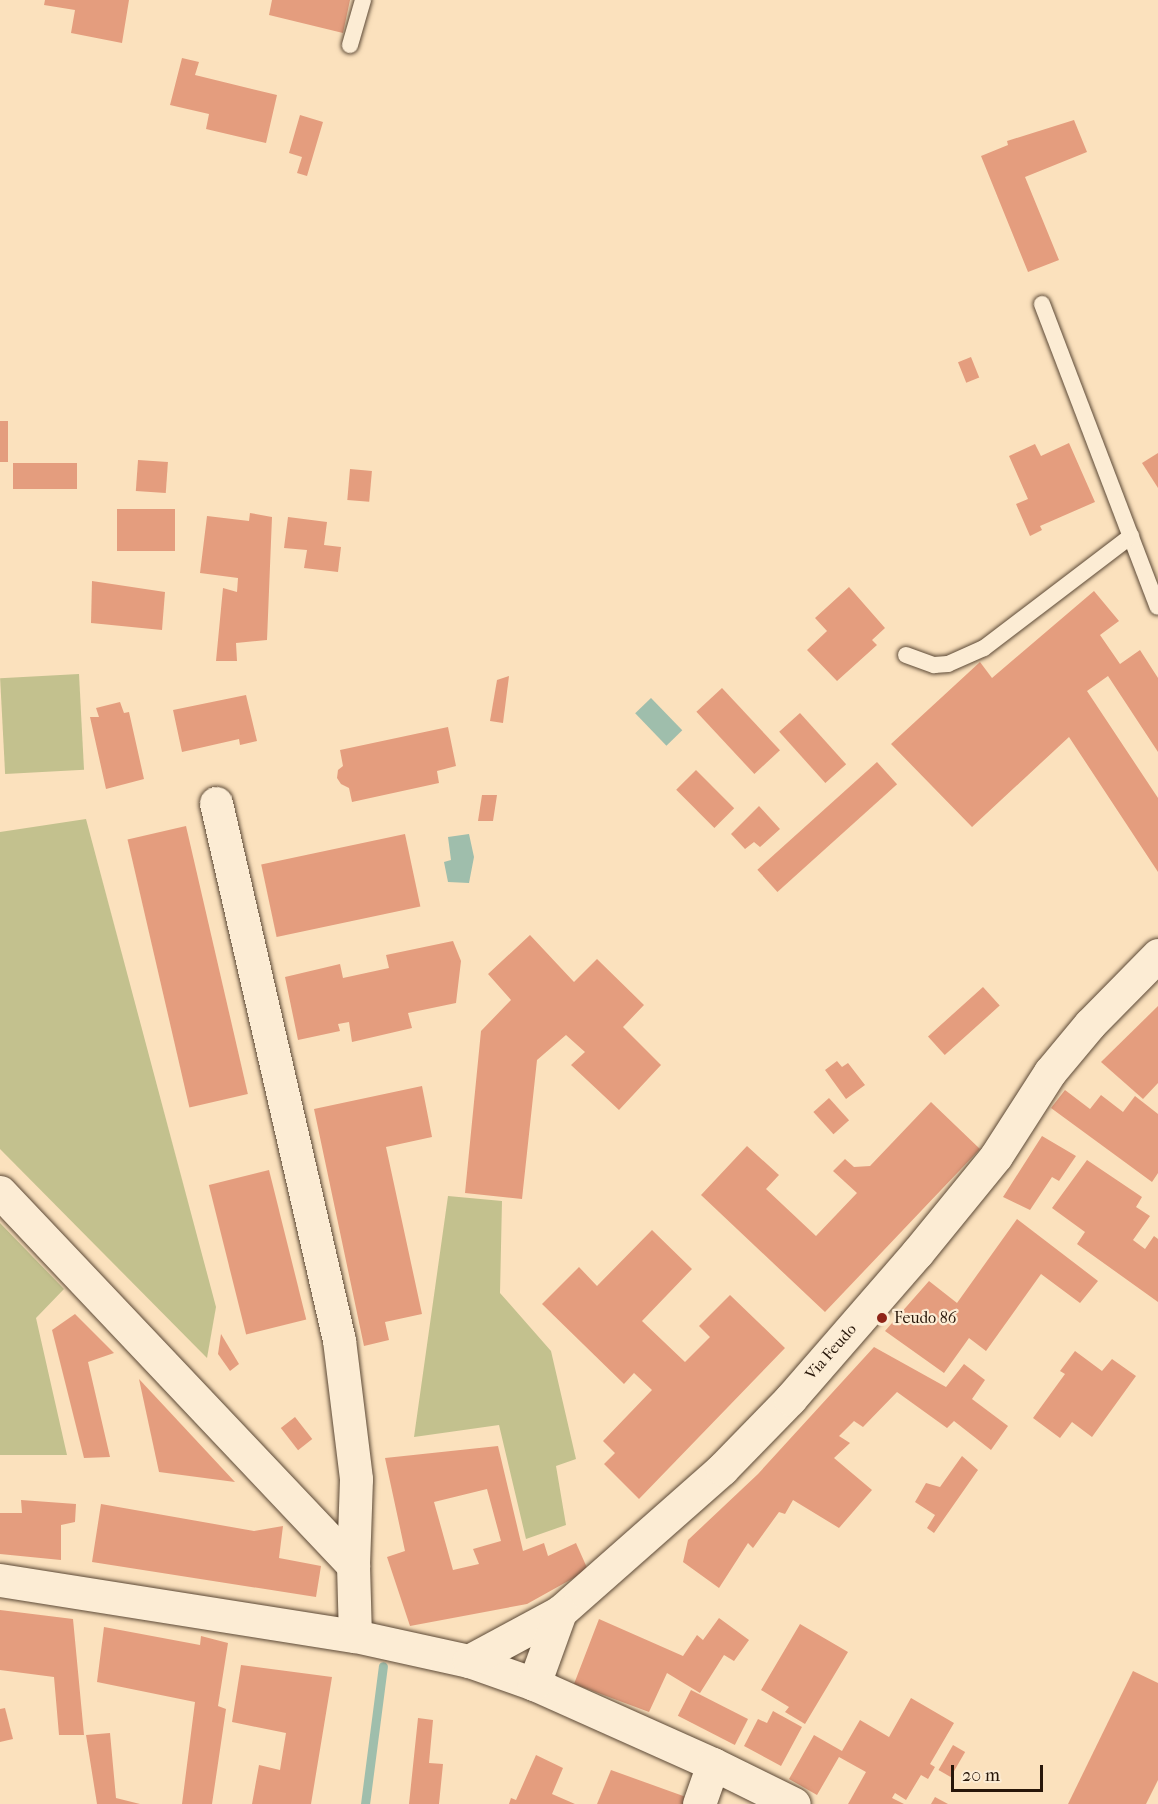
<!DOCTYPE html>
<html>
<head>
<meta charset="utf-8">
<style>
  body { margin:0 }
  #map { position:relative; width:1158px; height:1804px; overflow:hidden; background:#fbe1bd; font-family:"IM FELL French Canon",serif }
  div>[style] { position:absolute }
  .green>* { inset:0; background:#c3c18e; transform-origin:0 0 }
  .water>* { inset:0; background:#9fbeac; transform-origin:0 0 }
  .stream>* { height:9px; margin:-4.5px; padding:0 4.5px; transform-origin:4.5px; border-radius:4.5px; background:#9fbeac }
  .building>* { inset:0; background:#e49d7e; transform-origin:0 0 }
  .roads { filter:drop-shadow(0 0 2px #5c4936) drop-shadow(0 0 2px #5c4936) }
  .lane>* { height:16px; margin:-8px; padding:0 8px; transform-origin:8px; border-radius:8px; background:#fcecd4 }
  .street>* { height:33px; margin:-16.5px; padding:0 16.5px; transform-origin:16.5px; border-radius:16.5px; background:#fcecd4 }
  .dots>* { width:16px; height:16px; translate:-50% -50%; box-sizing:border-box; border:3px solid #fcecd4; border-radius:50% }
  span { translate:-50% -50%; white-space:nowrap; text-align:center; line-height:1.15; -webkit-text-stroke:4.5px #fcecd4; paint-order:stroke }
  .poi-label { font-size:16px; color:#271609 }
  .left { translate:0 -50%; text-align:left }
  .street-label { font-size:16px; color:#271609 }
  .scale { position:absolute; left:951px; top:1765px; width:92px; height:27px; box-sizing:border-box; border:3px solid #271609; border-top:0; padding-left:8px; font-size:18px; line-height:21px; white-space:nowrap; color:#271609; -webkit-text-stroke:4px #fcecd4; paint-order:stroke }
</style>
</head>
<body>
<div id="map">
  <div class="green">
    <div style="left:79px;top:674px;width:96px;height:79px;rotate:87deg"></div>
    <div style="clip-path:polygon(86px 819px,216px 1307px,207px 1358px,0 1149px,0 832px)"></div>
    <div style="clip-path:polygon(448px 1196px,502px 1201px,500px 1293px,551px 1351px,576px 1459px,556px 1466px,566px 1525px,526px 1539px,499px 1425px,414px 1437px)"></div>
    <div style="clip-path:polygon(0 1223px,64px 1289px,36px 1318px,67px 1455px,0 1455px)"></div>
  </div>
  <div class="water">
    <div style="left:651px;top:698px;width:45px;height:22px;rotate:46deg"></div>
    <div style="clip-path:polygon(469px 834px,474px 857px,469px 883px,448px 882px,444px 862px,451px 860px,448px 837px)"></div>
  </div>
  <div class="stream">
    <div style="left:365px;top:1804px;width:139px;rotate:-82.6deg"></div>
  </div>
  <div class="building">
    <div style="clip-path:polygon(45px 0,129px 0,122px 43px,71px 33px,75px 10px,44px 5px)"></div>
    <div style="clip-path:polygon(272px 0,350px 0,343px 33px,269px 15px)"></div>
    <div style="clip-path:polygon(182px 58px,199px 62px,195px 75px,277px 95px,266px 143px,206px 129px,209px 114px,170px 105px)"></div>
    <div style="clip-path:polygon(300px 115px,323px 122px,307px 176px,297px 173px,302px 157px,289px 153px)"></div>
    <div style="clip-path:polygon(1074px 120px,1087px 152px,1025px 177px,1059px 260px,1028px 272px,981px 156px,1008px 145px,1007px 141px)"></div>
    <div style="left:971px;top:357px;width:22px;height:14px;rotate:68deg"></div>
    <div style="left:0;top:421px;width:8px;height:41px"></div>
    <div style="clip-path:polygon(1069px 443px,1095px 502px,1040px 526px,1042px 530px,1030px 536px,1016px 504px,1028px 499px,1009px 456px,1035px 444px,1041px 456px)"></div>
    <div style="clip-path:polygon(1158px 453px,1158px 488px,1142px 463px)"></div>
    <div style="left:138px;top:460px;width:30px;height:31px;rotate:4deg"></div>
    <div style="left:77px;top:463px;width:26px;height:64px;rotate:90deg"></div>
    <div style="left:350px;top:469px;width:22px;height:31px;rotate:5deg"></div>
    <div style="left:117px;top:509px;width:58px;height:42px"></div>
    <div style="clip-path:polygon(250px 513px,272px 517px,267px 640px,236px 643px,237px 661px,216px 661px,223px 588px,237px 592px,238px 578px,200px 573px,207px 516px,249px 521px)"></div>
    <div style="clip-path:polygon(288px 517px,327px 522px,324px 545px,341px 547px,338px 572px,304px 568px,307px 550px,284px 548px)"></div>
    <div style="clip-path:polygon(92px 581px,165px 592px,162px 630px,91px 623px)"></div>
    <div style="clip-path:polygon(849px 587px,885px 628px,872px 640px,877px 645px,837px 681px,807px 650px,827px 631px,815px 618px)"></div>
    <div style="clip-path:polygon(1094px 591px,1119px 621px,1100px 635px,1120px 664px,1140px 650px,1158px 678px,1158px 752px,1108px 676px,1087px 691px,1158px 798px,1158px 872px,1069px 737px,972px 827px,891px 744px,980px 662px,992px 678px)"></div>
    <div style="clip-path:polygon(509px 676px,503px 723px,490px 721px,497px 680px)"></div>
    <div style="left:722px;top:688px;width:85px;height:35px;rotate:47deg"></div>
    <div style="clip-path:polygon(246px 695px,257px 741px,240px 745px,239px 739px,182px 752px,173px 710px)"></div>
    <div style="clip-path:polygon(120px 702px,124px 713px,129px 712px,144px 779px,106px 789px,90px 717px,99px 717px,96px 708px)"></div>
    <div style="left:800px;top:713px;width:69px;height:28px;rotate:48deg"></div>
    <div style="clip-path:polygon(448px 727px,456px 766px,437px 771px,439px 783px,352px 802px,349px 788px,341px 784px,337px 778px,338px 770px,343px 766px,340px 750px)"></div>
    <div style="left:877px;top:762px;width:30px;height:161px;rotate:48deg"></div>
    <div style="left:696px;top:770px;width:54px;height:28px;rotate:45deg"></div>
    <div style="clip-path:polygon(482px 795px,497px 795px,493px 821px,478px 821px)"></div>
    <div style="clip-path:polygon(759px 806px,780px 829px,760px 847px,754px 842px,745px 849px,731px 834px)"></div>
    <div style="left:186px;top:826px;width:275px;height:60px;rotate:77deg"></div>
    <div style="left:405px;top:834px;width:74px;height:147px;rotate:78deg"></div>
    <div style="clip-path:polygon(530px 935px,574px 982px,597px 959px,644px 1005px,623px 1027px,661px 1065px,619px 1110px,571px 1065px,585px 1052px,566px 1035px,537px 1060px,522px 1199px,465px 1193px,481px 1031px,511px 1000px,488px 974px)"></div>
    <div style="clip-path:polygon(453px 941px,461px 961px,456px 1003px,408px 1013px,412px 1028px,352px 1042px,349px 1022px,338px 1024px,340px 1031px,298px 1040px,285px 977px,340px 964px,343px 978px,389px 968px,386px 955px)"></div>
    <div style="left:983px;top:987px;width:25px;height:74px;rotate:48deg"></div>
    <div style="clip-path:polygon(1158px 1006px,1158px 1083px,1143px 1099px,1101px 1062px)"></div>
    <div style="clip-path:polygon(837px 1061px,842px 1067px,848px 1063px,865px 1085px,846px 1099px,825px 1070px)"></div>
    <div style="clip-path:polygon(422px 1086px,432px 1137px,386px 1147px,422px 1314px,385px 1322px,389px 1340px,364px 1346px,314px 1109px)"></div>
    <div style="clip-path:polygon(1065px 1090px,1090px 1109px,1101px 1095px,1123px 1112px,1135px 1096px,1158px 1114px,1158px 1173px,1152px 1182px,1051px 1108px)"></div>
    <div style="left:829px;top:1098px;width:30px;height:21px;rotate:48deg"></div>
    <div style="clip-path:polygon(931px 1102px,980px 1149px,825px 1312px,701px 1195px,747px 1146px,779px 1175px,766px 1189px,816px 1236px,857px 1193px,833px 1171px,845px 1159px,854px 1167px,870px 1166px)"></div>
    <div style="clip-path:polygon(1042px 1136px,1076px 1156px,1059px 1181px,1052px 1177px,1030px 1210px,1003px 1197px)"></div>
    <div style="clip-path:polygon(1087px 1160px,1142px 1197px,1136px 1207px,1150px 1216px,1133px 1240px,1145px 1249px,1154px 1236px,1158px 1239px,1158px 1302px,1077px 1244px,1085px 1232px,1052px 1208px)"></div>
    <div style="left:269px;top:1170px;width:154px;height:62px;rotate:76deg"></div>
    <div style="clip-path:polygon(1017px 1219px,1098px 1281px,1080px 1303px,1041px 1274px,986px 1351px,969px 1338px,944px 1373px,885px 1331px,929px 1281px,957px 1303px)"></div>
    <div style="clip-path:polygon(652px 1230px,692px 1269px,642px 1321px,685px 1362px,710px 1337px,699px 1326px,730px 1295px,785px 1348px,639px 1499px,604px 1464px,615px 1453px,603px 1441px,652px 1390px,634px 1373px,624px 1384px,542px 1304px,579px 1267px,597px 1286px)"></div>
    <div style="clip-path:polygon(75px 1314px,114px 1353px,88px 1362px,110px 1457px,84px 1458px,52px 1330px)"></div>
    <div style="clip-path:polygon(221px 1334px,239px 1364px,230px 1371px,218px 1354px)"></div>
    <div style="clip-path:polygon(874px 1347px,946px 1387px,964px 1364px,985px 1380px,972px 1399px,1008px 1426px,991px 1450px,954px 1421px,947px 1428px,897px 1392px,863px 1427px,854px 1421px,839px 1436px,850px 1443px,834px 1458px,872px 1490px,839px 1528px,793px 1500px,785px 1514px,779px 1512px,753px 1548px,748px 1543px,719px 1588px,683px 1562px,688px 1540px,758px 1474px)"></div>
    <div style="clip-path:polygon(1075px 1351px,1102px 1371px,1112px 1359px,1136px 1376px,1092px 1437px,1072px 1422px,1060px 1438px,1033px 1418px,1065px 1374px,1060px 1371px)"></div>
    <div style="clip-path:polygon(139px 1379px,235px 1482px,159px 1472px)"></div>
    <div style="left:295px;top:1417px;width:28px;height:18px;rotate:52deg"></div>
    <div style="clip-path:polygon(evenodd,498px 1446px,523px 1551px,544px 1543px,548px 1556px,576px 1543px,588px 1570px,527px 1604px,410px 1626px,387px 1557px,405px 1551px,385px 1458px,498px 1446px,487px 1489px,501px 1541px,473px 1549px,479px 1564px,453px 1570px,434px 1502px,487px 1489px)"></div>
    <div style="clip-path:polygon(962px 1456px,978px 1470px,934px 1533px,927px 1528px,935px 1515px,915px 1502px,926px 1483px,940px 1487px)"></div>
    <div style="clip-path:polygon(21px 1500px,76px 1504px,75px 1522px,61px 1525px,61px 1560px,0 1554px,0 1513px,22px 1513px)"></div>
    <div style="clip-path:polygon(101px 1504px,254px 1531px,283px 1526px,279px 1558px,321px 1566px,316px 1597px,92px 1562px)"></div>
    <div style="clip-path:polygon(0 1610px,73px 1619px,84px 1735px,59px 1735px,54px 1677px,0 1670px)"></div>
    <div style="clip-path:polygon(719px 1618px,749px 1640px,734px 1661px,724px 1655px,700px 1693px,667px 1673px,649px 1712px,574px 1684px,599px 1619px,683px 1656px,697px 1635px,703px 1640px)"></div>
    <div style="clip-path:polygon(800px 1624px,848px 1652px,805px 1724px,785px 1712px,789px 1707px,761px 1690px)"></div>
    <div style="clip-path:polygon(104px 1627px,200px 1645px,201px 1636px,228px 1643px,218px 1706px,226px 1709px,212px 1804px,182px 1804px,195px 1702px,97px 1682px)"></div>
    <div style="clip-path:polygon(241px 1665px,332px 1677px,311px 1804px,252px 1804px,259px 1765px,280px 1770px,286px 1733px,232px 1722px)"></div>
    <div style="clip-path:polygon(1133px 1671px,1158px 1683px,1158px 1780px,1146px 1804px,1068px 1804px)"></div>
    <div style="left:691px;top:1690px;width:64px;height:29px;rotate:27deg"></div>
    <div style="clip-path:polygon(911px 1698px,954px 1723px,930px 1764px,935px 1767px,928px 1779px,921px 1775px,906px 1800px,895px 1793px,892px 1798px,904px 1804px,848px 1804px,866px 1772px,839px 1757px,817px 1795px,789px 1779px,814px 1735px,842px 1751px,860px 1720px,889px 1737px)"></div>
    <div style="clip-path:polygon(5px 1708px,13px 1739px,0 1742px,0 1709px)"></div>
    <div style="clip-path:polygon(773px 1711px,802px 1727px,781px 1766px,744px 1746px,758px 1719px,767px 1723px)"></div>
    <div style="clip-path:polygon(418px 1718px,433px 1720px,429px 1763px,443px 1764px,439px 1804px,409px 1804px)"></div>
    <div style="clip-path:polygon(110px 1733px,116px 1798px,140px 1804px,97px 1804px,86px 1735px)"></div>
    <div style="left:953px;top:1745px;width:14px;height:29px;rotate:30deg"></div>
    <div style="clip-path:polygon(536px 1755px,563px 1768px,552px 1794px,575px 1804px,509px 1804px,511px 1798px,516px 1800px)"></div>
    <div style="clip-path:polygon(611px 1770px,686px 1797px,683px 1804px,597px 1804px)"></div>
    <div style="clip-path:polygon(935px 1797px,948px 1804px,931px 1804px)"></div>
  </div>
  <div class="roads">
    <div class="lane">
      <div style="left:350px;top:45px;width:47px;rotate:-73.9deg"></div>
      <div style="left:1042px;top:304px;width:324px;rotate:69.1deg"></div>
      <div style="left:906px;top:655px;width:30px;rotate:20deg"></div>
      <div style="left:934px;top:665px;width:14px;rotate:-4deg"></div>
      <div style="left:948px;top:664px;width:39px;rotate:-24deg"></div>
      <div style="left:984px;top:648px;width:185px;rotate:-37.3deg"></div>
    </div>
    <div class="street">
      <div style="left:216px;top:803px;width:551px;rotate:77.1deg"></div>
      <div style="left:339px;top:1340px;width:140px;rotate:83deg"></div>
      <div style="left:356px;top:1479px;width:86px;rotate:92deg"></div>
      <div style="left:353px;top:1565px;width:71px;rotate:88.4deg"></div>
      <div style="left:0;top:1192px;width:514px;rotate:46.58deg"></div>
      <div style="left:0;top:1580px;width:359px;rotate:9deg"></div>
      <div style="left:355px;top:1636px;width:117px;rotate:12.4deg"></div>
      <div style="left:469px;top:1661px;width:69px;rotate:19.5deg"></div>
      <div style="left:534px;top:1684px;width:196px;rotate:24.1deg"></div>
      <div style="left:713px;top:1764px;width:90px;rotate:26.3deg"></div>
      <div style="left:469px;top:1661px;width:103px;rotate:-28.3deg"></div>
      <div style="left:560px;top:1612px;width:216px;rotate:-41.4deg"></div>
      <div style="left:722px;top:1469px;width:98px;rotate:-45.8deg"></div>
      <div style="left:790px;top:1399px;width:194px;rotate:-49deg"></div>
      <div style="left:917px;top:1253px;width:125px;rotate:-50.8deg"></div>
      <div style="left:996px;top:1156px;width:100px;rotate:-57.3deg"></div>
      <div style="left:1050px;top:1072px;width:62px;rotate:-50.2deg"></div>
      <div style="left:1090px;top:1024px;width:97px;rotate:-45.4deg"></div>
      <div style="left:534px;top:1684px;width:77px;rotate:-70.1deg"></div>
      <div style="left:699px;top:1804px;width:42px;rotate:-70.7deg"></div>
    </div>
  </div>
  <div class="dots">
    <div style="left:882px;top:1318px;background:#8f2418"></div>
  </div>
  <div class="poi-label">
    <span class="left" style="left:894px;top:1318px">Feudo 86</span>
  </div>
  <div class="street-label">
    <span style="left:831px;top:1352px;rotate:-49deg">Via Feudo</span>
  </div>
  <div class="scale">20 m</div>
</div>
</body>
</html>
